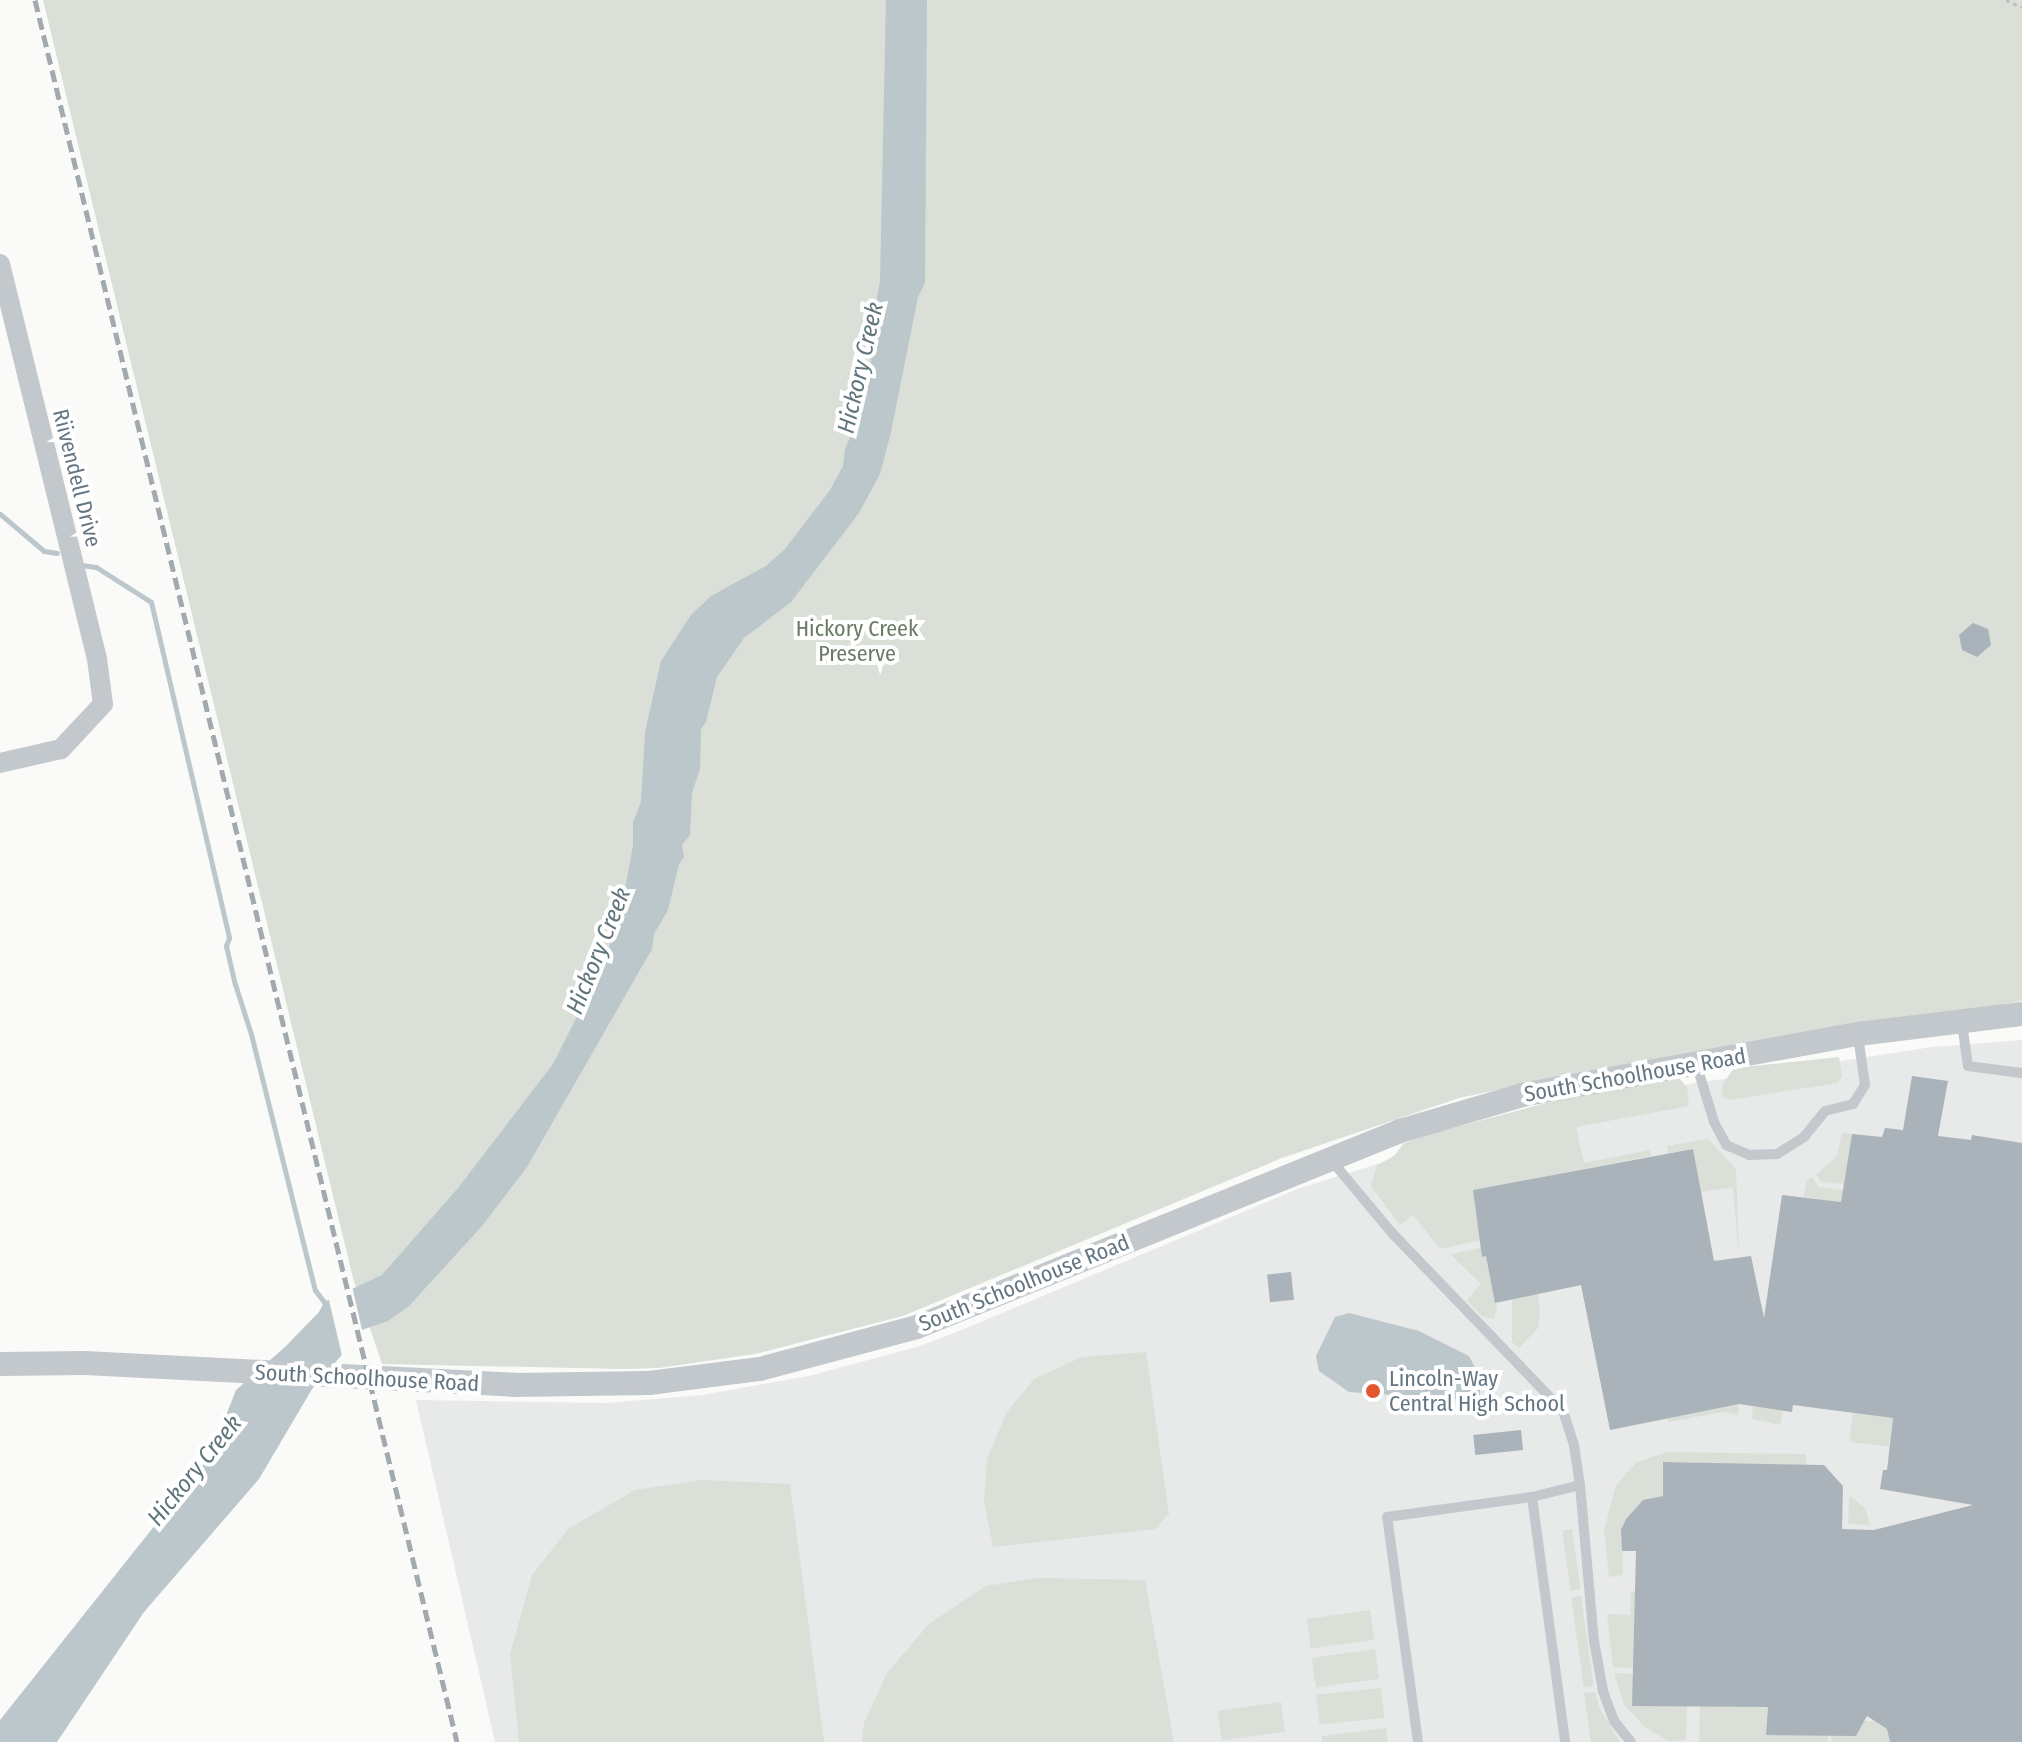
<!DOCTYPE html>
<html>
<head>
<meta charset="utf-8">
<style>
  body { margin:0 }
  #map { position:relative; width:2022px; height:1742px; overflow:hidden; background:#fafaf8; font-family:"Fira Sans Condensed",sans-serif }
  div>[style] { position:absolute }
  .built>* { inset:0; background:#e8e9e9 }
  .green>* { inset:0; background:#dadfd7; transform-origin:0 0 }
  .water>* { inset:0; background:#bbc7cb }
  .pier>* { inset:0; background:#fafaf8 }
  .stream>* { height:5px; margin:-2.5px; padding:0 2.5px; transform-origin:2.5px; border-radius:2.5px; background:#bbc7cb }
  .building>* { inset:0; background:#aab3b9; transform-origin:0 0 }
  .path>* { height:3px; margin-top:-1.5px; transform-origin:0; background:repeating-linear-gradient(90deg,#bbbfc2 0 4px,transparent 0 8px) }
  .service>* { height:10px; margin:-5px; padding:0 5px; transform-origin:5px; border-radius:5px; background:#c3c8cc }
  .minor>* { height:20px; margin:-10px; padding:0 10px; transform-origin:10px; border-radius:10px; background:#c3c8cc }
  .tertiary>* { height:24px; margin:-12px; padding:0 12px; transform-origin:12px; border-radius:12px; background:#c3c8cc }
  .rail>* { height:5px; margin-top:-2.5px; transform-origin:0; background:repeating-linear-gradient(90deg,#a2aab0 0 12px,transparent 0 18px) }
  .dots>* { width:22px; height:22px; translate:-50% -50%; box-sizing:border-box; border:4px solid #fff; border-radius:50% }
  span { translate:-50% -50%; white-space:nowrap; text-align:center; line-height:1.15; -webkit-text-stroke:8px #fff; paint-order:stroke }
  .street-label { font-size:22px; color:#657683 }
  .park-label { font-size:22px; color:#687a64 }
  .poi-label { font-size:22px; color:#657683 }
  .left { translate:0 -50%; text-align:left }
  .water-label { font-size:24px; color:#60757c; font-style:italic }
</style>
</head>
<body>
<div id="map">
  <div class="built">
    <div style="clip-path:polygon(2022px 1040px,2022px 1742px,495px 1742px,416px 1400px,606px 1403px,702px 1395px,809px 1376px,920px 1346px,964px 1329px,1300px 1188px,1584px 1100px,1932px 1047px)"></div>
  </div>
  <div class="green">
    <div style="clip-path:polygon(43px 0,2022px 0,2022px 1001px,1558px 1077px,1459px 1098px,1282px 1158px,903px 1316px,755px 1354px,659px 1368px,623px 1369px,382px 1364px,353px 1278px)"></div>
    <div style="clip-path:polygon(1839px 1057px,1842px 1076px,1838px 1083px,1729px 1100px,1722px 1097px,1723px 1084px,1734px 1068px)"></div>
    <div style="clip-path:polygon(1678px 1077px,1687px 1087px,1689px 1106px,1576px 1127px,1584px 1163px,1650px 1150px,1651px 1156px,1474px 1190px,1482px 1240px,1440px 1249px,1413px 1215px,1400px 1225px,1371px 1186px,1377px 1165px,1394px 1156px,1404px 1143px,1430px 1134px,1550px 1102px)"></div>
    <div style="clip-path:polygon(1842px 1133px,1852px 1134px,1844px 1184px,1821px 1182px,1816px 1175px,1837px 1156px)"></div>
    <div style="clip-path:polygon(1708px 1139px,1736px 1169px,1739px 1258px,1733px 1187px,1701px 1192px,1693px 1149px,1668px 1153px,1667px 1146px)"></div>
    <div style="clip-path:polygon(1812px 1177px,1819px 1187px,1914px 1200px,1911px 1212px,1803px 1197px,1807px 1180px)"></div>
    <div style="clip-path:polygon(1481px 1248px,1482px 1257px,1486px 1256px,1497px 1308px,1494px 1319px,1482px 1316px,1467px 1300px,1481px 1284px,1450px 1254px)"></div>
    <div style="clip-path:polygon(1538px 1294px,1540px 1314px,1538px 1328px,1519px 1348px,1512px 1342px,1512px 1299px)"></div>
    <div style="clip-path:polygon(1146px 1352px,1169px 1514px,1155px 1529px,993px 1547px,984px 1501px,987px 1459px,1007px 1412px,1034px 1379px,1082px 1357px)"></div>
    <div style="clip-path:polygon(1739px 1404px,1738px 1415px,1724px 1412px,1668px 1422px,1667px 1418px)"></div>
    <div style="clip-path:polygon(1753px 1406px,1783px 1411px,1780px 1425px,1752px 1419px)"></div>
    <div style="left:1853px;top:1413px;width:40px;height:29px;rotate:7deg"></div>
    <div style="clip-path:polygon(1667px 1452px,1806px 1454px,1806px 1465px,1664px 1462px,1663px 1496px,1643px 1500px,1626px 1519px,1622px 1529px,1623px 1575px,1609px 1577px,1604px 1530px,1616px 1485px,1637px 1462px)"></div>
    <div style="clip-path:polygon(701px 1480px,790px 1484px,824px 1742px,519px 1742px,510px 1654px,532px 1575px,568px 1529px,635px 1490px)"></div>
    <div style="clip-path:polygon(1852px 1497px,1866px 1510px,1870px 1525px,1848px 1524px,1849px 1498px)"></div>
    <div style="left:1572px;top:1529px;width:61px;height:10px;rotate:82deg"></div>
    <div style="clip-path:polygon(1038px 1578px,1145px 1580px,1174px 1742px,862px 1742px,864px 1723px,887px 1673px,929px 1624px,986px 1586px)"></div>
    <div style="clip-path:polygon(1635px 1591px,1633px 1668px,1613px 1667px,1607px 1614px,1630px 1615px,1631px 1592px)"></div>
    <div style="left:1581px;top:1596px;width:91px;height:10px;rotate:82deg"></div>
    <div style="left:1370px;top:1610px;width:30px;height:64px;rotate:82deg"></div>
    <div style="left:1375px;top:1649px;width:30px;height:64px;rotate:82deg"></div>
    <div style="clip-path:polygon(1614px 1673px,1633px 1674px,1687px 1706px,1686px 1740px,1670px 1742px,1645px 1727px,1624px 1705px)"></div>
    <div style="left:1381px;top:1688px;width:30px;height:65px;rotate:84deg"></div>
    <div style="clip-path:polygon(1595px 1692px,1600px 1709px,1620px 1742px,1591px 1742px,1584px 1693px)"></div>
    <div style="left:1281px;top:1702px;width:30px;height:64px;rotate:82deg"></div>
    <div style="clip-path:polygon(1700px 1706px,1768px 1707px,1766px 1735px,1828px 1735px,1828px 1742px,1699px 1742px)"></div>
    <div style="clip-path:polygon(1864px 1721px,1874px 1721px,1887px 1729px,1890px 1742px,1831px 1742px,1831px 1735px,1856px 1736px)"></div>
    <div style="clip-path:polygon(1386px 1728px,1388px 1742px,1322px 1742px,1322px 1736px)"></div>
  </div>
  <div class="water">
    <div style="clip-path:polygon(886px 0,927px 0,925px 283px,918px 297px,891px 432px,880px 474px,859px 513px,791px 602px,744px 638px,717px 677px,706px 722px,701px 729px,700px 769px,692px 793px,690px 835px,682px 845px,684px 857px,679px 864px,668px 910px,654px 934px,652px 949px,527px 1167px,482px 1226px,409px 1306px,388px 1321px,356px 1332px,347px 1349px,312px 1389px,259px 1479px,144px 1612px,57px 1742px,0 1742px,0 1720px,210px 1456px,236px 1390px,285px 1347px,319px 1312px,324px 1302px,382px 1275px,458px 1188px,553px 1064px,600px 971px,619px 920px,633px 846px,633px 822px,641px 802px,645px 732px,661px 661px,691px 615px,711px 596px,766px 566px,785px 549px,830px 490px,843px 466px,845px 449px,857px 422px,871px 364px,872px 323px,880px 281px)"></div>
    <div style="clip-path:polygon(1349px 1313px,1419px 1331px,1469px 1356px,1480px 1377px,1480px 1398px,1470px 1400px,1349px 1392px,1319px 1371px,1316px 1356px,1335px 1317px)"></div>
  </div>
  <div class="pier">
    <div style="clip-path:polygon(352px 1286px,363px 1334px,343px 1360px,328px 1296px)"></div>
  </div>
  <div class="stream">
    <div style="left:0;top:514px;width:57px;rotate:40.1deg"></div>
    <div style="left:44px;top:551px;width:13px;rotate:9deg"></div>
    <div style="left:81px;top:565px;width:15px;rotate:8deg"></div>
    <div style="left:96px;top:567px;width:65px;rotate:32.5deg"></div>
    <div style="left:151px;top:602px;width:345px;rotate:76.9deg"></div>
    <div style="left:229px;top:938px;width:9px;rotate:111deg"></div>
    <div style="left:226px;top:946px;width:39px;rotate:77deg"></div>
    <div style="left:235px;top:984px;width:52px;rotate:72.3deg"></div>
    <div style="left:251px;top:1034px;width:264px;rotate:76deg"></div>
    <div style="left:315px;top:1290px;width:15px;rotate:53deg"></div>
  </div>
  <div class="building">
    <div style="clip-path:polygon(1973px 623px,1988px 629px,1991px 645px,1977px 657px,1962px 650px,1959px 635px)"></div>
    <div style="clip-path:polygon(1912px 1076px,1948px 1081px,1938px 1136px,1971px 1140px,1972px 1135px,2022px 1143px,2022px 1742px,1890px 1742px,1887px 1729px,1867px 1716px,1856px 1736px,1766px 1735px,1768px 1707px,1632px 1706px,1636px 1551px,1622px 1551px,1621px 1530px,1626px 1519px,1643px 1500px,1663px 1496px,1663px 1462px,1824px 1465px,1843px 1486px,1842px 1529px,1874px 1530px,1973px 1505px,1880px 1489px,1883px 1470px,1887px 1470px,1893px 1418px,1793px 1405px,1792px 1412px,1739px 1404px,1610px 1430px,1581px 1285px,1495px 1303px,1486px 1256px,1482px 1257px,1473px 1190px,1693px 1149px,1714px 1261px,1751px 1256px,1764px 1318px,1782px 1195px,1841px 1202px,1852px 1134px,1882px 1137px,1885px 1128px,1903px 1130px)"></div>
    <div style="left:1291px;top:1272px;width:28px;height:24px;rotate:84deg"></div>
    <div style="left:1521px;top:1430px;width:20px;height:48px;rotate:84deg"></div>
  </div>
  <div class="path">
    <div style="left:2006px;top:0;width:17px;rotate:24deg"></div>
  </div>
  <div class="service">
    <div style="left:1962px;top:1023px;width:43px;rotate:82.1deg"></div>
    <div style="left:1968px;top:1066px;width:54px;rotate:7.4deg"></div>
    <div style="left:1696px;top:1063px;width:62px;rotate:73deg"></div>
    <div style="left:1714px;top:1122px;width:26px;rotate:62deg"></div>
    <div style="left:1726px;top:1145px;width:25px;rotate:23deg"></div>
    <div style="left:1749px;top:1155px;width:28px;rotate:-2deg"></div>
    <div style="left:1777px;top:1154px;width:32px;rotate:-32deg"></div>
    <div style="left:1804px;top:1137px;width:33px;rotate:-51deg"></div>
    <div style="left:1825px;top:1111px;width:29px;rotate:-14deg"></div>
    <div style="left:1853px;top:1104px;width:22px;rotate:-58deg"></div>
    <div style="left:1865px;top:1085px;width:49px;rotate:-98.1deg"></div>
    <div style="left:1331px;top:1160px;width:95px;rotate:50.1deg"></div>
    <div style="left:1392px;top:1233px;width:247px;rotate:46.1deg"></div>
    <div style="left:1563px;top:1411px;width:36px;rotate:72deg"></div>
    <div style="left:1574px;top:1445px;width:40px;rotate:81.5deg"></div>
    <div style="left:1580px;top:1485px;width:157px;rotate:84.9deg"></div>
    <div style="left:1594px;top:1641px;width:51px;rotate:79.8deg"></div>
    <div style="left:1603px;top:1691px;width:32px;rotate:70deg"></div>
    <div style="left:1614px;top:1721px;width:27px;rotate:51deg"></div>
    <div style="left:1532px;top:1497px;width:247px;rotate:82.3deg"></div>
    <div style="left:1418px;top:1742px;width:227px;rotate:-97.8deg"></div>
    <div style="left:1387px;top:1517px;width:146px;rotate:-7.9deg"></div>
    <div style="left:1532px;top:1497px;width:49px;rotate:-14deg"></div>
  </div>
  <div class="minor">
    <div style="left:0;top:264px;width:407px;rotate:76.2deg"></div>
    <div style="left:97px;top:659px;width:45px;rotate:82.4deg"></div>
    <div style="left:103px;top:704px;width:62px;rotate:133deg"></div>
    <div style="left:61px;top:749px;width:63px;rotate:167.1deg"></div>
  </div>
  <div class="tertiary">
    <div style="left:0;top:1364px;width:85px;rotate:-0.7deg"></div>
    <div style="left:85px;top:1363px;width:430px;rotate:2.9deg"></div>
    <div style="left:514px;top:1385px;width:135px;rotate:-0.8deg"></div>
    <div style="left:649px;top:1383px;width:112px;rotate:-7.2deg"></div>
    <div style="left:760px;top:1369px;width:163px;rotate:-15deg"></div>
    <div style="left:917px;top:1327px;width:521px;rotate:-22.09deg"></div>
    <div style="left:1400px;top:1131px;width:127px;rotate:-16.4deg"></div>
    <div style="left:1522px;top:1095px;width:341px;rotate:-10.3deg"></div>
    <div style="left:1858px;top:1034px;width:165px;rotate:-7deg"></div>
  </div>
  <div class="rail">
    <div style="left:35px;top:0;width:1792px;rotate:76.38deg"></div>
  </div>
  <div class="dots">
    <div style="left:1373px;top:1391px;background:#e4572e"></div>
  </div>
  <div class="street-label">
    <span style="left:77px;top:478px;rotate:76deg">Riivendell Drive</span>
    <span style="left:1635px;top:1075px;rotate:-10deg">South Schoolhouse Road</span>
    <span style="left:1024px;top:1283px;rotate:-22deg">South Schoolhouse Road</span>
    <span style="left:367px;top:1378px;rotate:3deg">South Schoolhouse Road</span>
  </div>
  <div class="park-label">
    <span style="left:857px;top:641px">Hickory Creek<br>Preserve</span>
  </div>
  <div class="poi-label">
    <span class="left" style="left:1389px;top:1391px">Lincoln-Way<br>Central High School</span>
  </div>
  <div class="water-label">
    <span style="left:861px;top:368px;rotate:-77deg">Hickory Creek</span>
    <span style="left:599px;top:951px;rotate:-68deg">Hickory Creek</span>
    <span style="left:195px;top:1471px;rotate:-51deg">Hickory Creek</span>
  </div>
</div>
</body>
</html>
